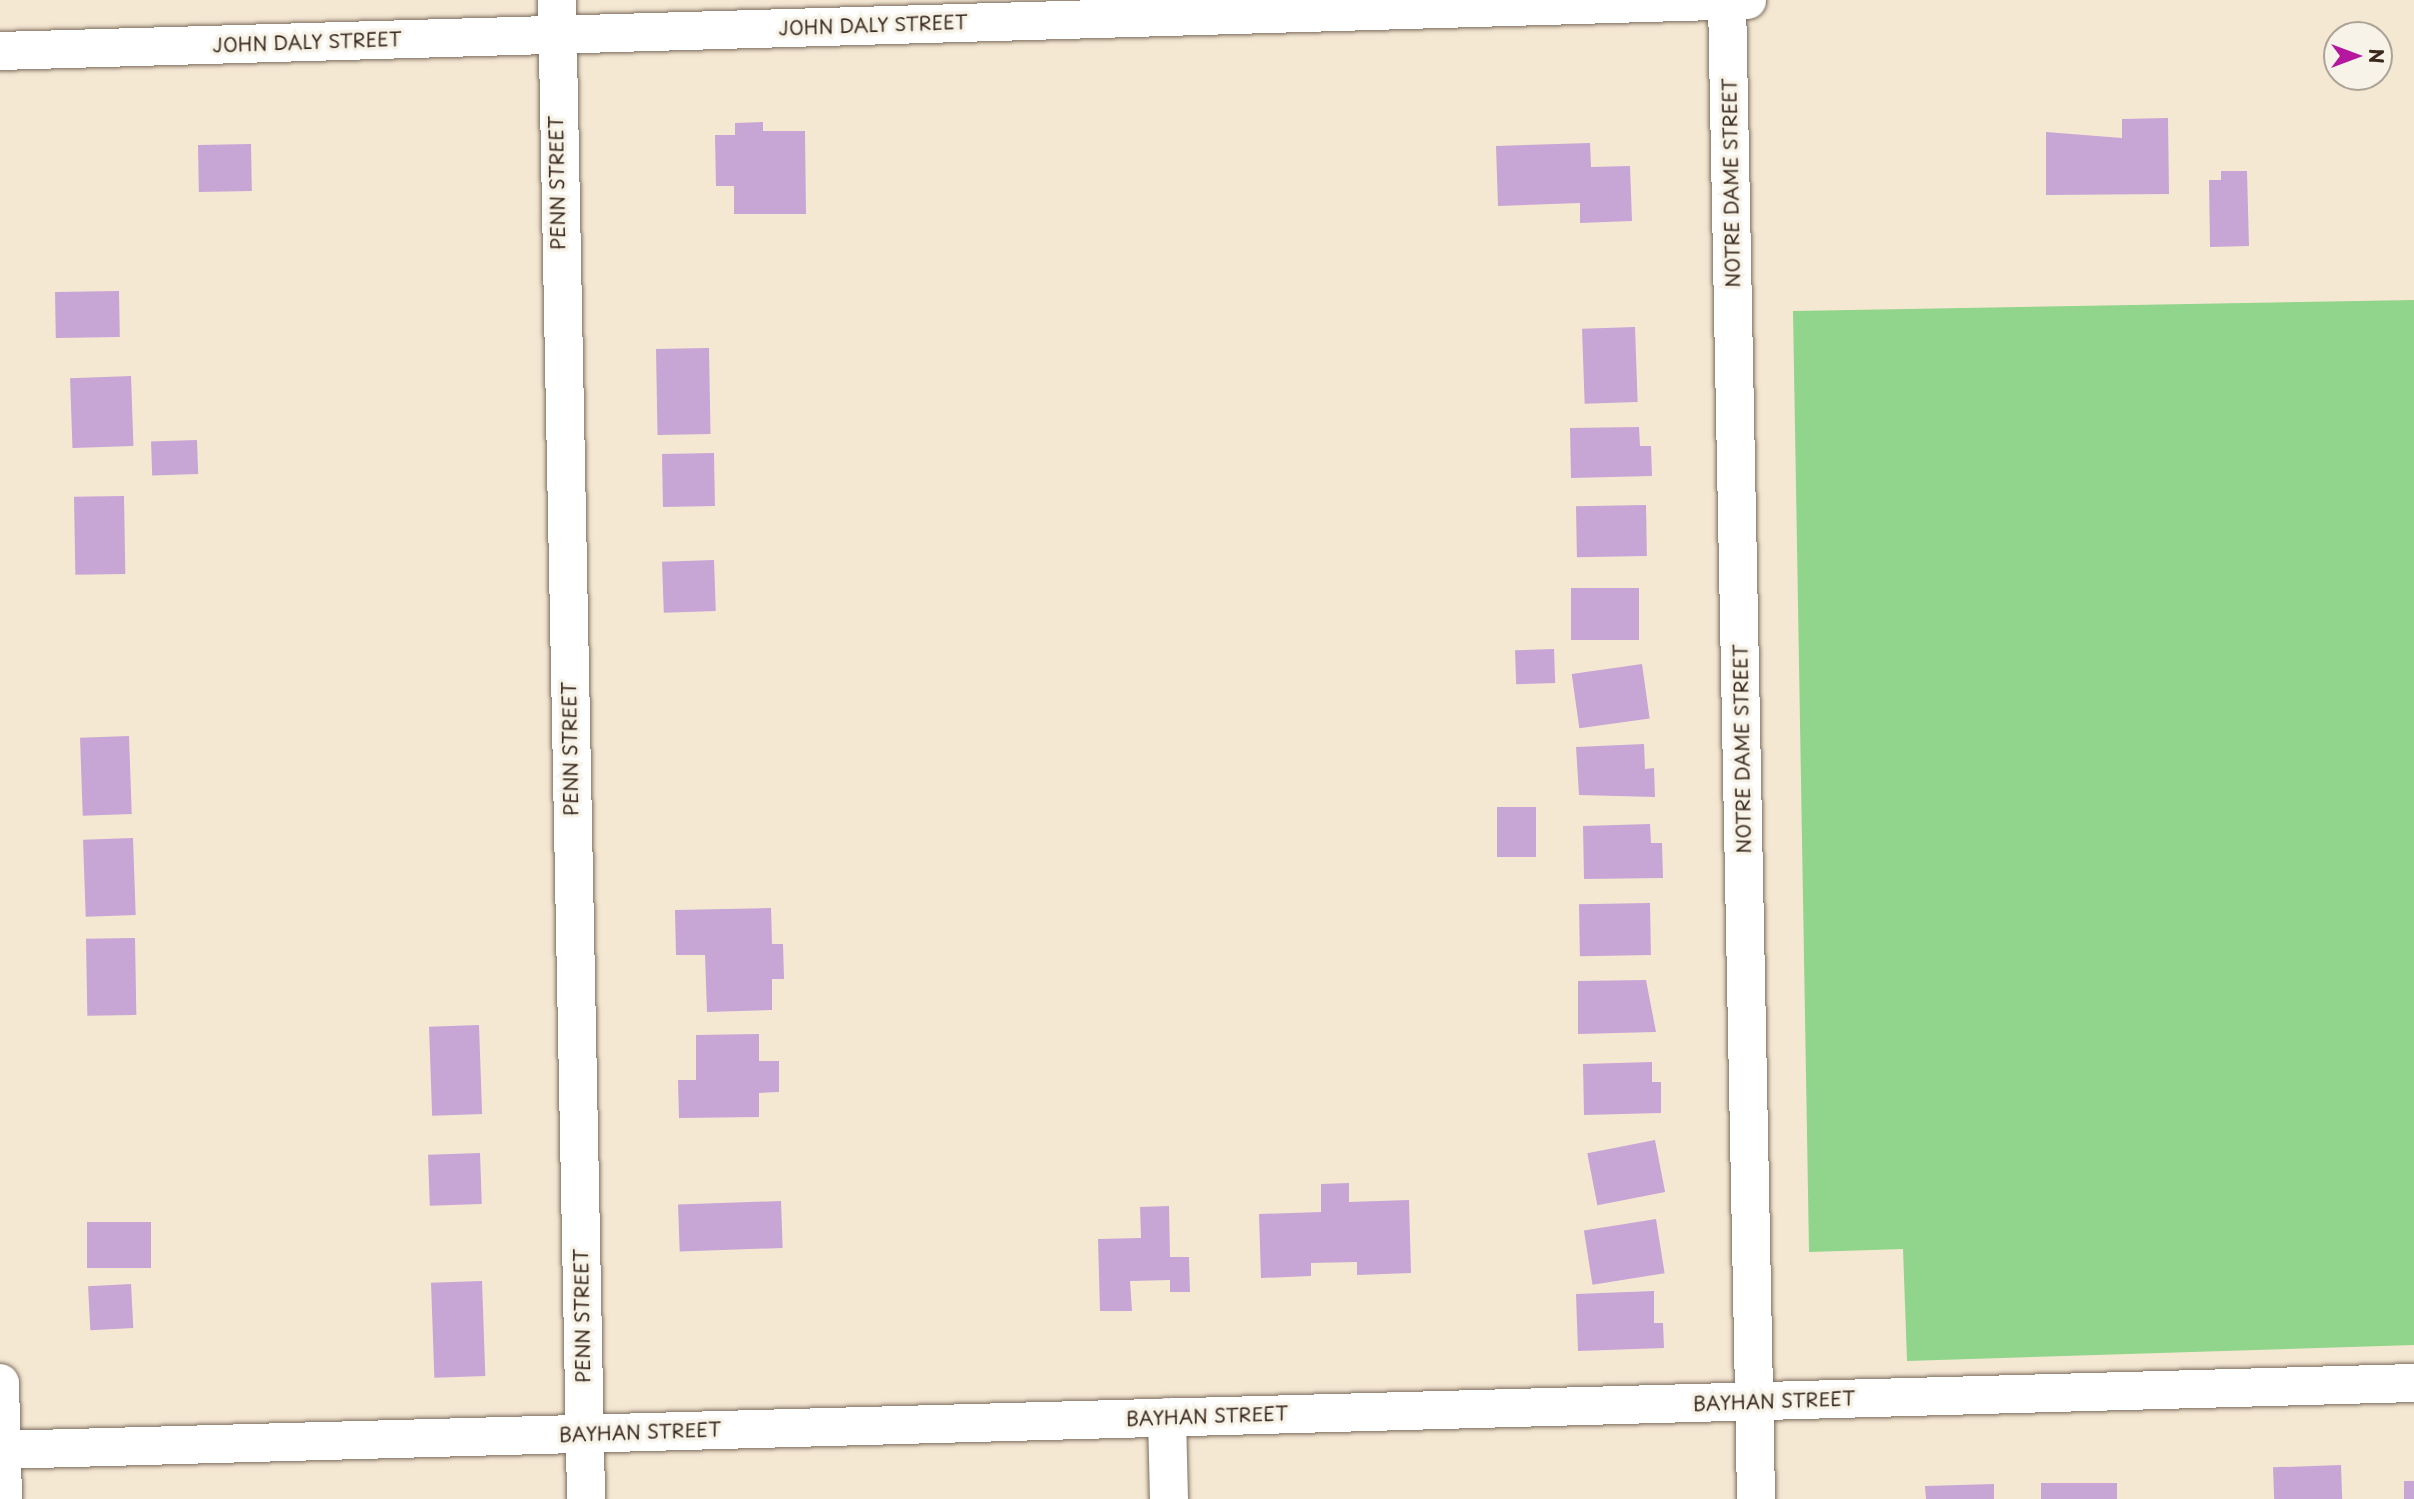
<!DOCTYPE html>
<html>
<head>
<meta charset="utf-8">
<style>
  body { margin:0 }
  #map { position:relative; width:2414px; height:1499px; overflow:hidden; background:#f5e8d3; font-family:"Playpen Sans",sans-serif }
  div>[style] { position:absolute }
  .green>* { inset:0; background:#91d48c }
  .building>* { inset:0; background:#c7a5d5; transform-origin:0 0 }
  .roads { filter:drop-shadow(0 0 2px #7c6c5d) drop-shadow(0 0 2px #7c6c5d) }
  .minor>* { height:38px; margin:-19px; padding:0 19px; transform-origin:19px; border-radius:19px; background:#fff }
  span { translate:-50% -50%; white-space:nowrap; text-align:center; line-height:1.15; -webkit-text-stroke:7px #f7f3e8; paint-order:stroke }
  .street-label { font-size:19px; color:#3b2a1e }
  .north { position:absolute; left:2323px; top:21px; width:70px; height:70px; box-sizing:border-box; background:#f7f3e8; border:2px solid #aca397; border-radius:50%; rotate:90deg; font-size:19px; font-weight:700; line-height:28px; text-align:center; color:#3b2a1e }
  .north::after { content:''; display:block; margin:auto; width:24px; height:32px; background:#b5179e; clip-path:polygon(50% 0,100% 100%,50% 72%,0 100%) }
</style>
</head>
<body>
<div id="map">
  <div class="green">
    <div style="clip-path:polygon(2414px 300px,2414px 1345px,1907px 1361px,1903px 1249px,1809px 1252px,1793px 311px)"></div>
  </div>
  <div class="building">
    <div style="clip-path:polygon(2168px 118px,2169px 194px,2046px 195px,2046px 132px,2122px 138px,2122px 119px)"></div>
    <div style="clip-path:polygon(763px 122px,763px 131px,805px 131px,806px 214px,734px 214px,734px 186px,716px 186px,715px 135px,735px 135px,735px 123px)"></div>
    <div style="clip-path:polygon(1590px 143px,1591px 167px,1630px 166px,1632px 221px,1580px 223px,1580px 203px,1498px 206px,1496px 146px)"></div>
    <div style="left:251px;top:144px;width:47px;height:53px;rotate:89deg"></div>
    <div style="clip-path:polygon(2221px 171px,2247px 171px,2249px 246px,2210px 247px,2209px 180px,2221px 180px)"></div>
    <div style="left:119px;top:291px;width:46px;height:64px;rotate:89deg"></div>
    <div style="left:1635px;top:327px;width:75px;height:53px;rotate:88deg"></div>
    <div style="left:709px;top:348px;width:86px;height:53px;rotate:89deg"></div>
    <div style="left:131px;top:376px;width:70px;height:61px;rotate:88deg"></div>
    <div style="clip-path:polygon(1639px 427px,1640px 446px,1651px 446px,1652px 476px,1571px 478px,1570px 428px)"></div>
    <div style="left:197px;top:440px;width:34px;height:46px;rotate:88deg"></div>
    <div style="left:714px;top:453px;width:53px;height:52px;rotate:89deg"></div>
    <div style="left:124px;top:496px;width:78px;height:50px;rotate:89deg"></div>
    <div style="left:1646px;top:505px;width:51px;height:70px;rotate:89deg"></div>
    <div style="left:714px;top:560px;width:51px;height:52px;rotate:88deg"></div>
    <div style="left:1571px;top:588px;width:68px;height:52px"></div>
    <div style="left:1554px;top:649px;width:34px;height:39px;rotate:88deg"></div>
    <div style="left:1642px;top:664px;width:55px;height:71px;rotate:82deg"></div>
    <div style="left:129px;top:736px;width:78px;height:49px;rotate:88deg"></div>
    <div style="clip-path:polygon(1644px 744px,1645px 769px,1654px 768px,1655px 797px,1579px 795px,1576px 747px)"></div>
    <div style="left:1536px;top:807px;width:50px;height:39px;rotate:90deg"></div>
    <div style="clip-path:polygon(1650px 824px,1651px 843px,1662px 843px,1663px 878px,1584px 879px,1583px 826px)"></div>
    <div style="left:133px;top:838px;width:77px;height:50px;rotate:88deg"></div>
    <div style="left:1650px;top:903px;width:52px;height:71px;rotate:89deg"></div>
    <div style="clip-path:polygon(771px 908px,772px 944px,783px 944px,784px 979px,772px 979px,772px 1010px,707px 1012px,705px 955px,676px 955px,675px 910px)"></div>
    <div style="left:135px;top:938px;width:77px;height:49px;rotate:89deg"></div>
    <div style="clip-path:polygon(1646px 980px,1656px 1032px,1578px 1034px,1578px 981px)"></div>
    <div style="left:479px;top:1025px;width:89px;height:50px;rotate:88deg"></div>
    <div style="clip-path:polygon(759px 1034px,759px 1061px,779px 1061px,779px 1092px,759px 1093px,759px 1117px,679px 1118px,678px 1080px,696px 1080px,696px 1035px)"></div>
    <div style="clip-path:polygon(1652px 1062px,1652px 1082px,1661px 1082px,1661px 1113px,1584px 1115px,1583px 1064px)"></div>
    <div style="left:1655px;top:1140px;width:53px;height:69px;rotate:79deg"></div>
    <div style="left:480px;top:1153px;width:51px;height:52px;rotate:88deg"></div>
    <div style="clip-path:polygon(1349px 1183px,1349px 1202px,1409px 1200px,1411px 1273px,1357px 1275px,1357px 1262px,1311px 1263px,1311px 1276px,1261px 1278px,1259px 1214px,1321px 1212px,1321px 1184px)"></div>
    <div style="left:781px;top:1201px;width:47px;height:103px;rotate:88deg"></div>
    <div style="clip-path:polygon(1169px 1206px,1170px 1257px,1189px 1257px,1190px 1292px,1170px 1292px,1170px 1280px,1130px 1281px,1132px 1311px,1100px 1311px,1098px 1239px,1141px 1238px,1140px 1207px)"></div>
    <div style="left:1656px;top:1219px;width:55px;height:73px;rotate:81deg"></div>
    <div style="left:87px;top:1222px;width:64px;height:46px"></div>
    <div style="left:482px;top:1281px;width:95px;height:51px;rotate:88deg"></div>
    <div style="left:131px;top:1284px;width:44px;height:43px;rotate:87deg"></div>
    <div style="clip-path:polygon(1654px 1291px,1654px 1323px,1663px 1323px,1664px 1348px,1578px 1351px,1576px 1294px)"></div>
    <div style="left:2341px;top:1465px;width:34px;height:68px;rotate:88deg"></div>
    <div style="left:2404px;top:1481px;width:10px;height:18px"></div>
    <div style="left:2041px;top:1483px;width:76px;height:16px"></div>
    <div style="clip-path:polygon(1994px 1484px,1994px 1499px,1926px 1499px,1925px 1486px)"></div>
  </div>
  <div class="roads">
    <div class="minor">
      <div style="left:557px;top:0;width:1499px;rotate:88.89deg"></div>
      <div style="left:1727px;top:0;width:1499px;rotate:88.89deg"></div>
      <div style="left:0;top:51px;width:1748px;rotate:-1.67deg"></div>
      <div style="left:0;top:1383px;width:116px;rotate:88.5deg"></div>
      <div style="left:1167px;top:1417px;width:82px;rotate:88.6deg"></div>
      <div style="left:0;top:1450px;width:2415px;rotate:-1.59deg"></div>
    </div>
  </div>
  <div class="street-label">
    <span style="left:873px;top:25px;rotate:-2deg">JOHN DALY STREET</span>
    <span style="left:307px;top:42px;rotate:-2deg">JOHN DALY STREET</span>
    <span style="left:557px;top:183px;rotate:-91deg">PENN STREET</span>
    <span style="left:1731px;top:183px;rotate:-91deg">NOTRE DAME STREET</span>
    <span style="left:570px;top:749px;rotate:-91deg">PENN STREET</span>
    <span style="left:1742px;top:749px;rotate:-91deg">NOTRE DAME STREET</span>
    <span style="left:582px;top:1316px;rotate:-91deg">PENN STREET</span>
    <span style="left:1774px;top:1401px;rotate:-2deg">BAYHAN STREET</span>
    <span style="left:1207px;top:1416px;rotate:-2deg">BAYHAN STREET</span>
    <span style="left:640px;top:1432px;rotate:-2deg">BAYHAN STREET</span>
  </div>
  <div class="north">N</div>
</div>
</body>
</html>
